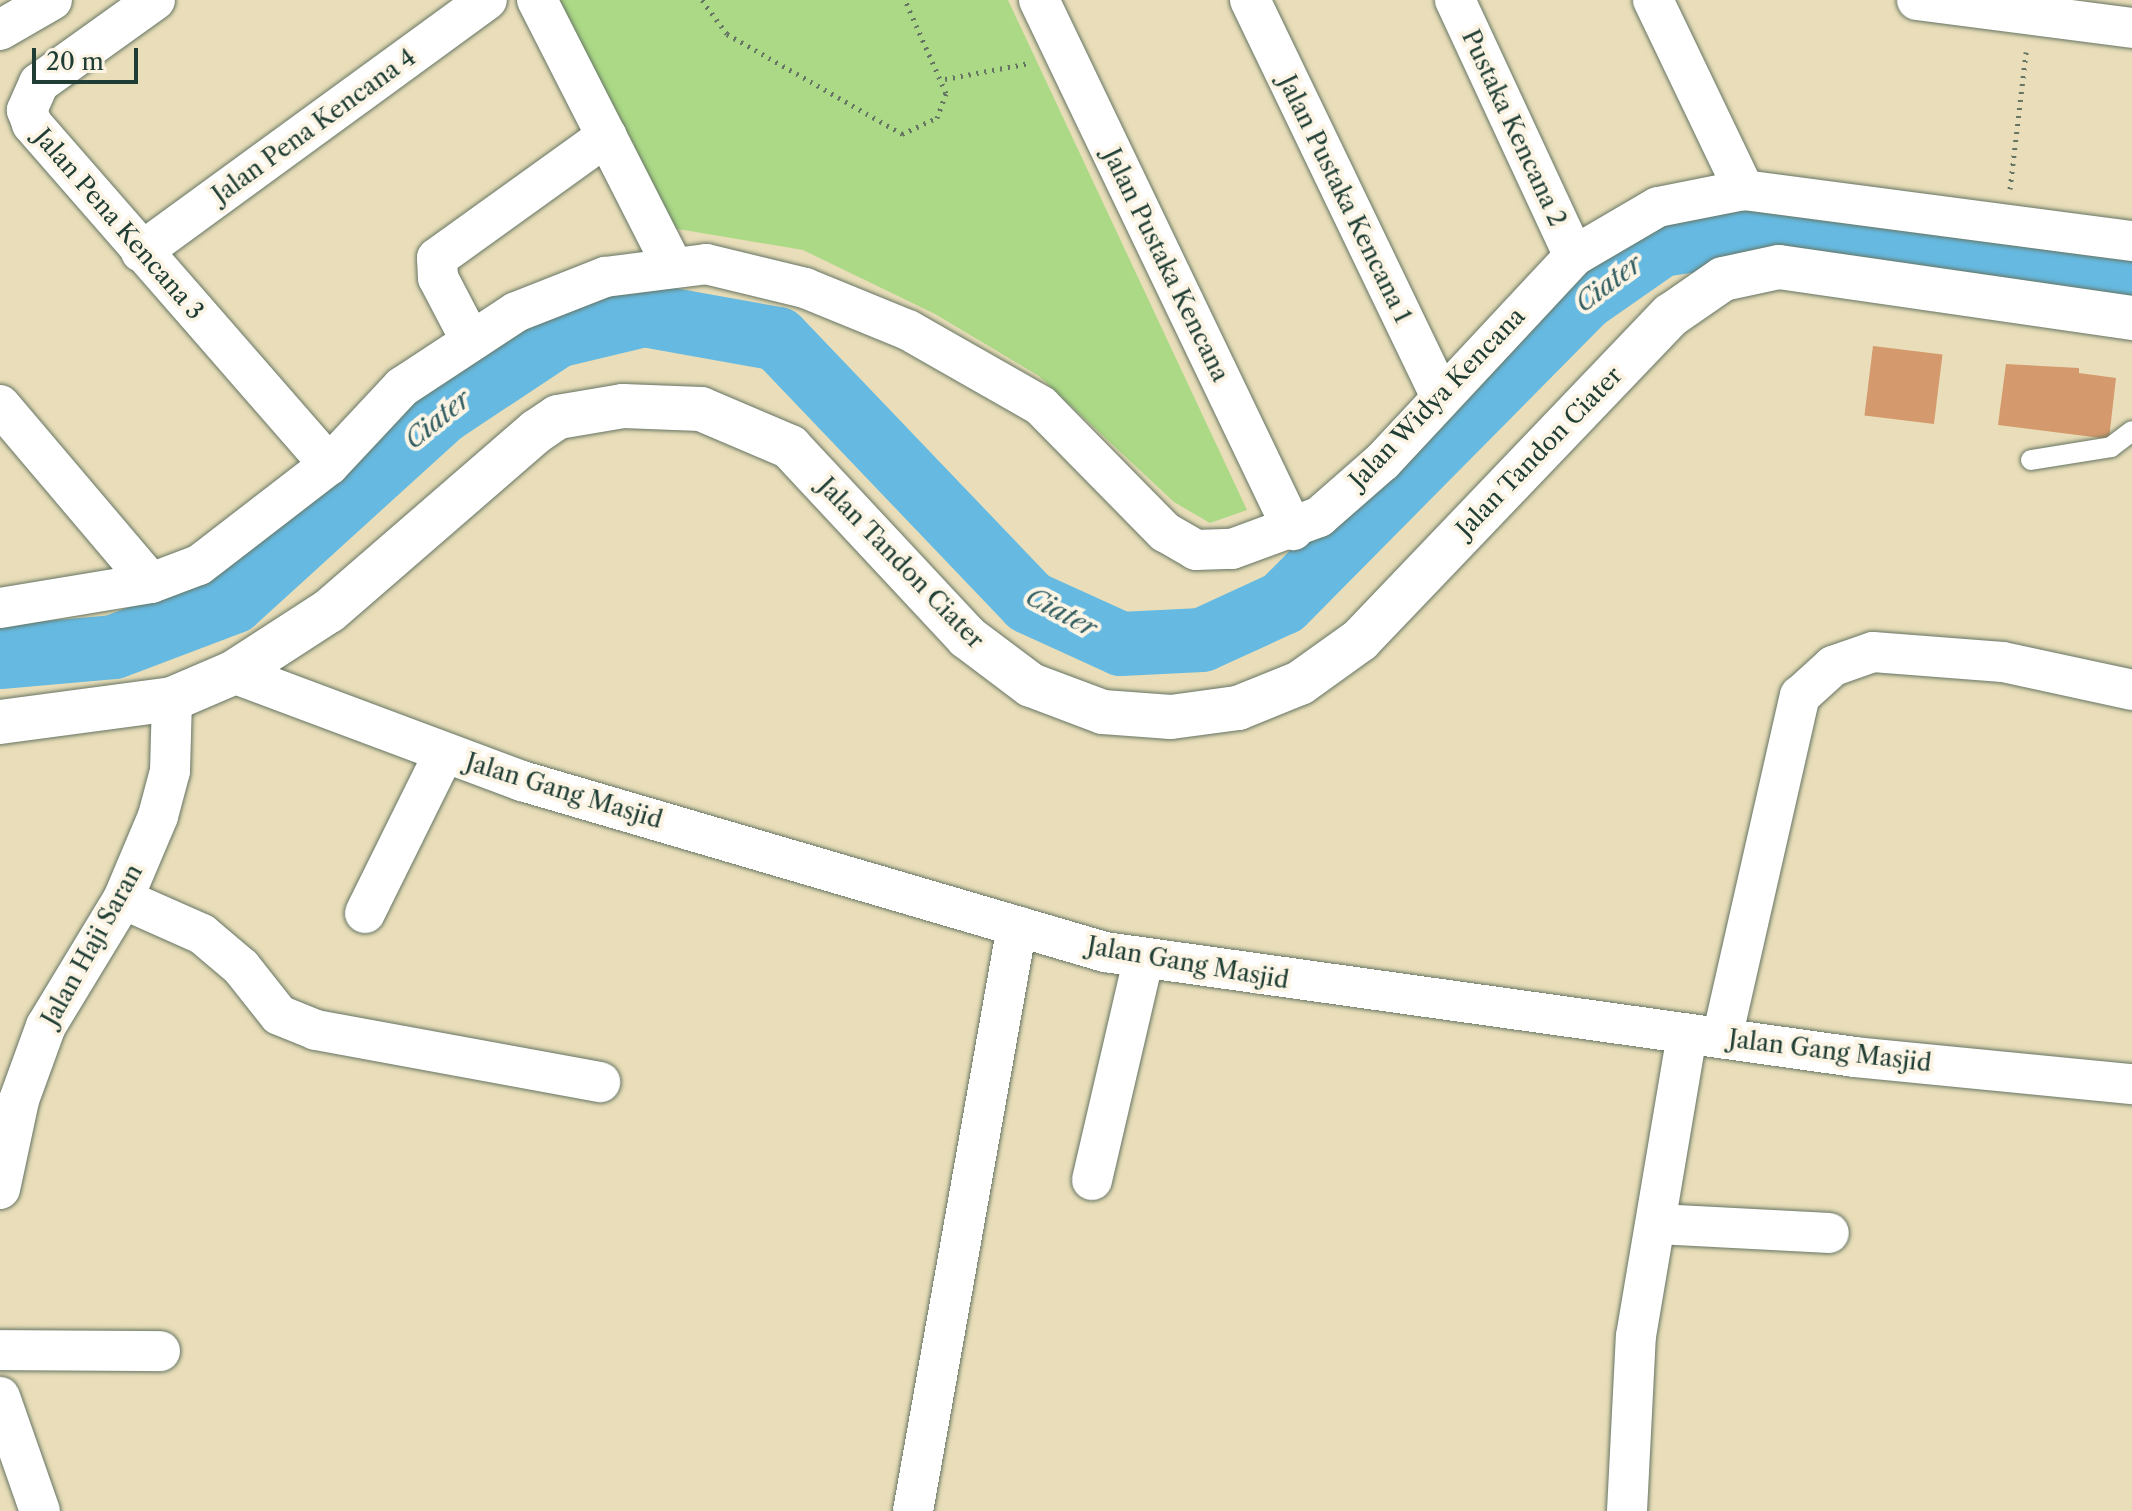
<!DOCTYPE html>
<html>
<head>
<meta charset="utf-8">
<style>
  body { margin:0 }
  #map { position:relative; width:2132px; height:1511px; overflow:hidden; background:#e9deb9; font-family:"Libre Caslon Text",serif }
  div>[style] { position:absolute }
  .green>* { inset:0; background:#abd986 }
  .river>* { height:64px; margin:-32px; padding:0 32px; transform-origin:32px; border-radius:32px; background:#66bae2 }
  .building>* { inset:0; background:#d4996c; transform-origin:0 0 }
  .path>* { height:5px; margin-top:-2.5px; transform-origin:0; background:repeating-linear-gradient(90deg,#667563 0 2px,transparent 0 8px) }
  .roads { filter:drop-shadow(0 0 2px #667563) drop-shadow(0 0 2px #667563) }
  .service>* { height:20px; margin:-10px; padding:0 10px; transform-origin:10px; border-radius:10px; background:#fff }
  .minor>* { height:40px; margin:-20px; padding:0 20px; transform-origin:20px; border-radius:20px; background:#fff }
  .tertiary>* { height:44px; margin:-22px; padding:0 22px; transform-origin:22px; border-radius:22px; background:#fff }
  span { translate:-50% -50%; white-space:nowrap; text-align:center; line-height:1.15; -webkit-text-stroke:8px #fcf5e5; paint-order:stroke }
  .street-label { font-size:24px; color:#1f3d34 }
  .water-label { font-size:26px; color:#315c60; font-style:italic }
  .scale { position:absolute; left:32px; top:48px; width:106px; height:36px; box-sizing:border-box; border:4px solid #1f3d34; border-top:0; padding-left:10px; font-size:24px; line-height:28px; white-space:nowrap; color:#1f3d34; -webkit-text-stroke:6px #fcf5e5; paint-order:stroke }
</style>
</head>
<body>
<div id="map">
  <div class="green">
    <div style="clip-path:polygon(559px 0,1008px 0,1247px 510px,1210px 523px,1174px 502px,1039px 376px,935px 314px,803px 250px,672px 228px)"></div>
  </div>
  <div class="river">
    <div style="left:0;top:657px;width:114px;rotate:-5deg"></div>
    <div style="left:114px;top:647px;width:127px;rotate:-20.7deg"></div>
    <div style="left:233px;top:602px;width:282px;rotate:-42.3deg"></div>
    <div style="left:442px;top:412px;width:138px;rotate:-33.5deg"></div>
    <div style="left:557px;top:336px;width:89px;rotate:-13.6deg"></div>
    <div style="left:644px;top:315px;width:136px;rotate:10.2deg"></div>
    <div style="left:778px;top:339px;width:364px;rotate:46.3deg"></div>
    <div style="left:1029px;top:602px;width:101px;rotate:24.5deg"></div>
    <div style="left:1121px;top:644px;width:81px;rotate:-2.8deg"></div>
    <div style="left:1202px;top:640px;width:89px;rotate:-24.6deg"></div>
    <div style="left:1283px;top:603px;width:429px;rotate:-45.3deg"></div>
    <div style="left:1585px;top:298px;width:93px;rotate:-34.9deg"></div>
    <div style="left:1661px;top:245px;width:96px;rotate:-8.4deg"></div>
    <div style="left:1756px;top:231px;width:379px;rotate:7.4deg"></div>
  </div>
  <div class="building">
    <div style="left:1873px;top:346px;width:70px;height:70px;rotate:7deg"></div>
    <div style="clip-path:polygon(2006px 364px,2079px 368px,2079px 373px,2116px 378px,2109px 439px,1998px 425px)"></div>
  </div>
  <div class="path">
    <div style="left:702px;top:0;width:42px;rotate:53.7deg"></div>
    <div style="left:727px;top:34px;width:202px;rotate:29.7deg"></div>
    <div style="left:902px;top:134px;width:38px;rotate:-25deg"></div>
    <div style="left:937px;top:118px;width:27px;rotate:-70deg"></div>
    <div style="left:946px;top:93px;width:102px;rotate:-113.8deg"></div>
    <div style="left:945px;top:79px;width:86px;rotate:-10.7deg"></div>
    <div style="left:2010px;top:189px;width:138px;rotate:-83.3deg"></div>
  </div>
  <div class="roads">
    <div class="service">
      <div style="left:2031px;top:460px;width:81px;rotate:-9.2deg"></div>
      <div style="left:2111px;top:447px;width:26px;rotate:-37deg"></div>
    </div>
    <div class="minor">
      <div style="left:155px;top:0;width:143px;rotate:144.4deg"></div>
      <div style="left:39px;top:83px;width:30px;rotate:114deg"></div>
      <div style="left:27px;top:110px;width:15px;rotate:70deg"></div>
      <div style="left:32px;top:124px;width:452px;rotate:48.9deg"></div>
      <div style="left:537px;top:0;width:300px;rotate:63deg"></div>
      <div style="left:1039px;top:0;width:588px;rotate:64.39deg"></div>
      <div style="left:1250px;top:0;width:441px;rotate:64.3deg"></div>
      <div style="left:1455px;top:0;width:282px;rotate:65.1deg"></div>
      <div style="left:1653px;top:0;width:211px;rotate:64.4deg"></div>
      <div style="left:1917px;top:0;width:217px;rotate:7.4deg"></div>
      <div style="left:0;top:30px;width:60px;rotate:-30deg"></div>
      <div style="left:141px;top:252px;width:428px;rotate:-36.1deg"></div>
      <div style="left:471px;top:341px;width:71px;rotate:-117.6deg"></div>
      <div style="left:438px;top:278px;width:20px;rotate:-93deg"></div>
      <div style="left:437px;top:258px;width:209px;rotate:-35.7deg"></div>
      <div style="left:0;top:405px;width:233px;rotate:49.7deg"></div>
      <div style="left:0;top:608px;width:153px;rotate:-9.4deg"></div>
      <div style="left:151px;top:583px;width:51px;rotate:-20.6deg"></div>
      <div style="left:199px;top:565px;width:164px;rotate:-37.6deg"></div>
      <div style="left:329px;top:465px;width:107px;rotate:-46.9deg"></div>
      <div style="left:402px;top:387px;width:136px;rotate:-33.3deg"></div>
      <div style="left:516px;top:312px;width:96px;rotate:-21.5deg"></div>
      <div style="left:605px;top:277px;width:102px;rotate:-7.3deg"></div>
      <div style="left:706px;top:264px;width:102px;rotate:13.6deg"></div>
      <div style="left:805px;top:288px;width:111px;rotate:22.2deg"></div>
      <div style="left:908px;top:330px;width:153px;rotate:29.7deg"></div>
      <div style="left:1041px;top:406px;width:177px;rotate:45.5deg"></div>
      <div style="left:1165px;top:532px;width:36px;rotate:30deg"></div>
      <div style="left:1196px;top:550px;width:36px;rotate:-2deg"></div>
      <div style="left:1232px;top:549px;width:93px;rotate:-20.2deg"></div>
      <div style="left:1319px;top:517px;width:85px;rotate:-41.2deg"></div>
      <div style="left:1383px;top:461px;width:280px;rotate:-47deg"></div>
      <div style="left:1574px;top:256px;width:97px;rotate:-30.3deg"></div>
      <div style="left:1658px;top:207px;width:88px;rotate:-11.2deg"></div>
      <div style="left:1744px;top:190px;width:391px;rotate:7.5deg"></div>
      <div style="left:233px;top:673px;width:309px;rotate:20.5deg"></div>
      <div style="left:522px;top:781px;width:608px;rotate:16.35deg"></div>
      <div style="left:1105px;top:952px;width:757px;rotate:7.97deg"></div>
      <div style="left:1855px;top:1057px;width:278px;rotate:5.6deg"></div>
      <div style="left:123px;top:899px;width:86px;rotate:23.9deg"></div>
      <div style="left:202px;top:934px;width:51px;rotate:40.2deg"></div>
      <div style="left:241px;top:967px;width:61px;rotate:51.6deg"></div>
      <div style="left:279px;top:1015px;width:40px;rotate:22deg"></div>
      <div style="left:316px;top:1030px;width:289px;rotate:10.4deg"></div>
      <div style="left:365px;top:913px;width:176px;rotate:-63.7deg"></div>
      <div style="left:1722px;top:1038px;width:351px;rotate:-77.2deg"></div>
      <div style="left:1800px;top:696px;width:45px;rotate:-42.3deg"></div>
      <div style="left:1833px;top:666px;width:42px;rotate:-19.3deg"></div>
      <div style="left:1873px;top:652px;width:130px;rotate:4.4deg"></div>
      <div style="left:2003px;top:662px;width:132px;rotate:12.2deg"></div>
      <div style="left:1092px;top:1180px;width:226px;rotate:-76.9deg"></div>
      <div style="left:0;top:1189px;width:91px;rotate:-77.9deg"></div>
      <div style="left:19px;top:1100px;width:79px;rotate:-70deg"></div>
      <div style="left:46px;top:1026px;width:149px;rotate:-58.8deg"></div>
      <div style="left:123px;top:899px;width:90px;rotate:-67.1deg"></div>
      <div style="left:158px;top:816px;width:47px;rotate:-75.1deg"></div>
      <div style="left:170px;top:771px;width:72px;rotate:-88.4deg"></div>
      <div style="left:1658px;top:1224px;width:171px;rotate:3deg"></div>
      <div style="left:0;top:1350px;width:160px;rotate:0.4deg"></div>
      <div style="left:0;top:1397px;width:121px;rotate:70.7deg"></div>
      <div style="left:913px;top:1511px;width:594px;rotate:-79.92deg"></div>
      <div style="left:1627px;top:1511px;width:175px;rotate:-87.1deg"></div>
      <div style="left:1636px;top:1336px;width:306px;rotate:-80.4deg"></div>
    </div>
    <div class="tertiary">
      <div style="left:0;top:722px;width:174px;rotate:-7.6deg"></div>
      <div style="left:172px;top:699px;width:66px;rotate:-23.1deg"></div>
      <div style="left:233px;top:673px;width:114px;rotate:-32.9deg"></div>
      <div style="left:329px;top:611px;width:275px;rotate:-40.9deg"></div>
      <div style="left:537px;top:431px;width:25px;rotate:-34deg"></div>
      <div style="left:558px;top:417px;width:66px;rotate:-9.6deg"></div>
      <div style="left:623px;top:406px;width:78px;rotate:2.2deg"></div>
      <div style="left:701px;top:409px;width:97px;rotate:23.1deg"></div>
      <div style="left:790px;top:447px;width:260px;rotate:47deg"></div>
      <div style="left:967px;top:637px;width:80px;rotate:36.9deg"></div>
      <div style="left:1031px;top:685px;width:77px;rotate:20.6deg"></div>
      <div style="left:1103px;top:712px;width:68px;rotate:4.2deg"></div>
      <div style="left:1171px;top:717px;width:68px;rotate:-7.7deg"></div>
      <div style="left:1238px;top:708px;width:67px;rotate:-22deg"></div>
      <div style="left:1300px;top:683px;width:74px;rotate:-35.6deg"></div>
      <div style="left:1360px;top:640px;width:450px;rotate:-46.3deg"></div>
      <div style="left:1671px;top:315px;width:63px;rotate:-34.7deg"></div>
      <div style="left:1723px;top:279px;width:57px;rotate:-12.1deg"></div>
      <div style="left:1779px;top:267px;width:357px;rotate:8.2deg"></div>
    </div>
  </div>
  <div class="street-label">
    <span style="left:314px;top:126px;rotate:-36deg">Jalan Pena Kencana 4</span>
    <span style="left:1514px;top:128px;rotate:65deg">Pustaka Kencana 2</span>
    <span style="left:1345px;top:199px;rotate:64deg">Jalan Pustaka Kencana 1</span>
    <span style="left:119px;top:224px;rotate:49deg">Jalan Pena Kencana 3</span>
    <span style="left:1166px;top:265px;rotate:64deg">Jalan Pustaka Kencana</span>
    <span style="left:1437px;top:398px;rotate:-46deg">Jalan Widya Kencana</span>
    <span style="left:1539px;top:452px;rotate:-46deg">Jalan Tandon Ciater</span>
    <span style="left:901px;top:563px;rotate:46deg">Jalan Tandon Ciater</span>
    <span style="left:564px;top:791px;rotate:17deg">Jalan Gang Masjid</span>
    <span style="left:92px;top:945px;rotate:-61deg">Jalan Haji Saran</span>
    <span style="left:1188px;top:963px;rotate:10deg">Jalan Gang Masjid</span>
    <span style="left:1830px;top:1051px;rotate:7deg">Jalan Gang Masjid</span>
  </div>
  <div class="water-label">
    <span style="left:1609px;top:284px;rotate:-37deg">Ciater</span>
    <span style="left:438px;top:420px;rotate:-39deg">Ciater</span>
    <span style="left:1061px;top:613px;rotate:28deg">Ciater</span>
  </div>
  <div class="scale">20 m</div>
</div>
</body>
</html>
